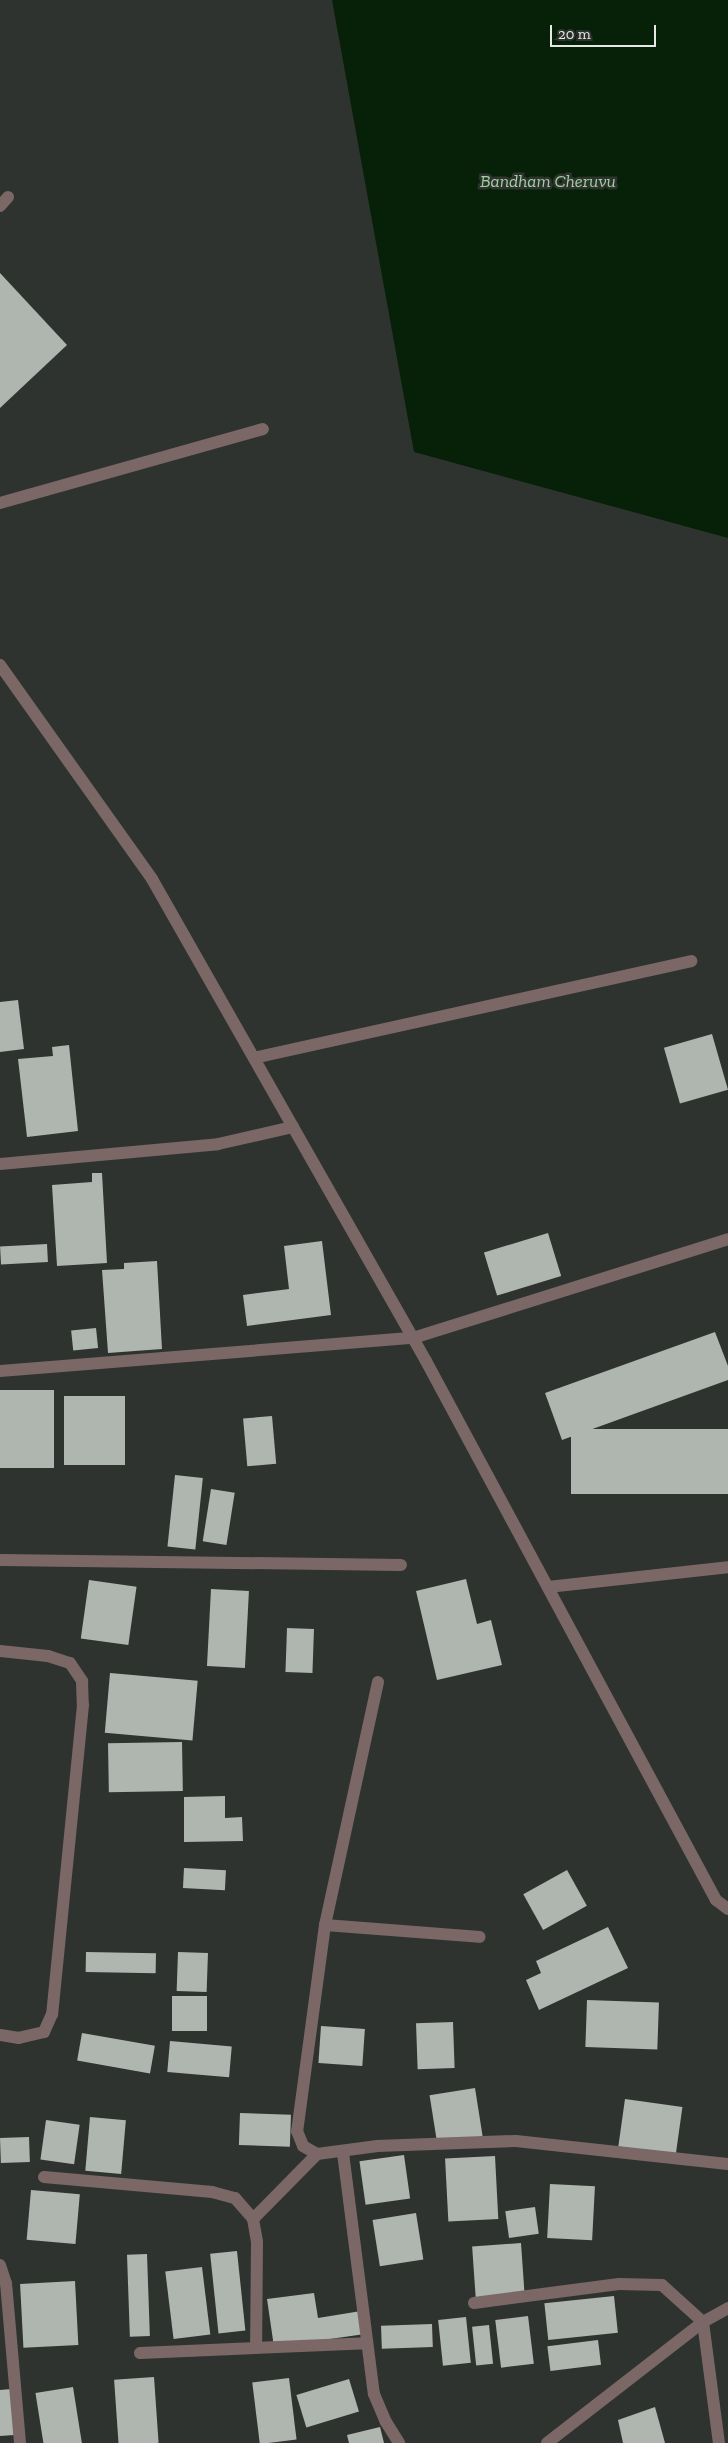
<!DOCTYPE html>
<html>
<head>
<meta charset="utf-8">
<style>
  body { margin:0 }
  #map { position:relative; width:728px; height:2443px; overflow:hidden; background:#2f332f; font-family:"Zilla Slab",serif }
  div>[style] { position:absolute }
  .water>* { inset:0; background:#062108 }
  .building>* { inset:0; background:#afb5af; transform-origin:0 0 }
  .service>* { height:12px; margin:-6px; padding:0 6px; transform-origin:6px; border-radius:6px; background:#7b6866 }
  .minor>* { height:12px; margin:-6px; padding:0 6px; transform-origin:6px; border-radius:6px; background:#7b6866 }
  .tertiary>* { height:12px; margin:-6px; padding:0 6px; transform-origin:6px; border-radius:6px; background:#7b6866 }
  span { translate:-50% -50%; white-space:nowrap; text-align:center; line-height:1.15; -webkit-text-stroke:5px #2f332f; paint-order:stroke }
  .water-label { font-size:18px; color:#a0d2a0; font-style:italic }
  .scale { position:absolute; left:550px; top:25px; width:106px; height:22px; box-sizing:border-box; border:2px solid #e5e8e5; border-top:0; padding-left:6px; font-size:15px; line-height:18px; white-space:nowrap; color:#e5e8e5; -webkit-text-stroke:4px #2f332f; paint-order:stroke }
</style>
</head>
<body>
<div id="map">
  <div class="water">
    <div style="clip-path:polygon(332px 0,728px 0,728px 538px,414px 452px)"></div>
  </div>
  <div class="building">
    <div style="clip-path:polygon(0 273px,67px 345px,0 408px)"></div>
    <div style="clip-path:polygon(18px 1000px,24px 1049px,0 1052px,0 1002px)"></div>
    <div style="left:712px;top:1034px;width:58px;height:50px;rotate:74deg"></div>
    <div style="clip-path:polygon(69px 1045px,78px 1131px,27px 1137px,18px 1059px,53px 1056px,52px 1047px)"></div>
    <div style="clip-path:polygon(92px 1173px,102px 1173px,107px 1263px,57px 1266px,52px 1185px,92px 1182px)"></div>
    <div style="left:548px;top:1233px;width:45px;height:67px;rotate:73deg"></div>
    <div style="clip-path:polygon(322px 1241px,331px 1315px,247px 1326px,243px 1295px,289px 1289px,284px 1246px)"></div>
    <div style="left:47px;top:1244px;width:18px;height:47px;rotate:87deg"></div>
    <div style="clip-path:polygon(157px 1261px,162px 1349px,108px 1353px,102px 1270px,124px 1269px,124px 1263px)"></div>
    <div style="left:96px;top:1328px;width:20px;height:25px;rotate:84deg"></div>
    <div style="clip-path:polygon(715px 1332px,728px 1366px,728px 1380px,562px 1440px,545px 1393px)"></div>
    <div style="left:0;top:1390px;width:54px;height:78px"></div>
    <div style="left:64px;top:1396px;width:61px;height:69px"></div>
    <div style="left:272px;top:1416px;width:48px;height:29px;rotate:85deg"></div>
    <div style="left:728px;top:1429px;width:65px;height:157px;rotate:90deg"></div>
    <div style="left:175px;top:1475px;width:28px;height:72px;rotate:6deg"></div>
    <div style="left:211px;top:1489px;width:24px;height:53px;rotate:9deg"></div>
    <div style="clip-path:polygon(466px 1579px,477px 1624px,491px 1620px,502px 1665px,437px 1680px,416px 1591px)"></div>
    <div style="left:89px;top:1580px;width:48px;height:59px;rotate:8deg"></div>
    <div style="left:211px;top:1589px;width:38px;height:77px;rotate:3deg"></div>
    <div style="left:287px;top:1628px;width:27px;height:44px;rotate:2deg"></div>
    <div style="left:110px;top:1673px;width:88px;height:60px;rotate:5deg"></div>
    <div style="left:182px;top:1742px;width:49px;height:74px;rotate:89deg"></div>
    <div style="clip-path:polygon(225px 1796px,225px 1818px,242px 1817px,243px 1841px,184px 1842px,184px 1797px)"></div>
    <div style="left:184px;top:1868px;width:42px;height:20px;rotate:3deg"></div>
    <div style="left:567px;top:1870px;width:41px;height:50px;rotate:61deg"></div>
    <div style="clip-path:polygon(608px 1927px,628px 1968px,539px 2010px,526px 1980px,541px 1973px,536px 1961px)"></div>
    <div style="left:86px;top:1952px;width:70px;height:20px;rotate:1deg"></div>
    <div style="left:178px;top:1952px;width:30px;height:39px;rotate:2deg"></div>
    <div style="left:172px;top:1996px;width:35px;height:35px"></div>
    <div style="left:587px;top:2000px;width:72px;height:47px;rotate:2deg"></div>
    <div style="left:453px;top:2022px;width:46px;height:37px;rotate:88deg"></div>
    <div style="left:321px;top:2026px;width:44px;height:37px;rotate:4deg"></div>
    <div style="left:82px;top:2033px;width:74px;height:28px;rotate:10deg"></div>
    <div style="left:170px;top:2041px;width:62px;height:31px;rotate:5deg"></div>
    <div style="left:475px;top:2088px;width:49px;height:46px;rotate:81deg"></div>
    <div style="left:625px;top:2099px;width:58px;height:48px;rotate:8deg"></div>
    <div style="left:240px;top:2113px;width:51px;height:32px;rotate:2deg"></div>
    <div style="left:90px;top:2117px;width:36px;height:54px;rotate:5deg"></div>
    <div style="left:46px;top:2120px;width:34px;height:40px;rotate:8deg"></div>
    <div style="left:29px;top:2137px;width:25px;height:29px;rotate:88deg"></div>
    <div style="left:404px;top:2155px;width:44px;height:45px;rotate:82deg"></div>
    <div style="left:495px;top:2156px;width:63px;height:50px;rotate:87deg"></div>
    <div style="left:550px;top:2184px;width:45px;height:54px;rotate:3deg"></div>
    <div style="left:31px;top:2190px;width:49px;height:50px;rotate:5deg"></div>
    <div style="left:535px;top:2207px;width:27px;height:30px;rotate:82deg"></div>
    <div style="left:416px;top:2213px;width:47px;height:44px;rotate:81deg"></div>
    <div style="left:521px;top:2243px;width:51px;height:49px;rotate:86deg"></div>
    <div style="left:237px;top:2251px;width:80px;height:27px;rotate:84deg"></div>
    <div style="left:147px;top:2254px;width:82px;height:20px;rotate:88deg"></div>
    <div style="left:202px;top:2267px;width:68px;height:37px;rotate:83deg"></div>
    <div style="left:75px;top:2281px;width:64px;height:55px;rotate:87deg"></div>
    <div style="clip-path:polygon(314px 2293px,318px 2318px,361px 2311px,365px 2334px,274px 2347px,267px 2299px)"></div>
    <div style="left:614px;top:2296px;width:37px;height:70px;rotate:84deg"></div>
    <div style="left:528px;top:2316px;width:48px;height:33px;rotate:83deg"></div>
    <div style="left:466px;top:2317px;width:46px;height:28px;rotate:84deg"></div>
    <div style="left:432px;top:2324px;width:23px;height:51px;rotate:88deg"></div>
    <div style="left:489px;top:2325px;width:39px;height:17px;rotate:84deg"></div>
    <div style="left:598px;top:2340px;width:25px;height:51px;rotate:83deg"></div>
    <div style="left:154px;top:2377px;width:66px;height:40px;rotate:86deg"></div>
    <div style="left:289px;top:2378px;width:62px;height:37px;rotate:83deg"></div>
    <div style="left:349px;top:2379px;width:34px;height:55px;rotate:73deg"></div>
    <div style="left:73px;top:2387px;width:57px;height:38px;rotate:81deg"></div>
    <div style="clip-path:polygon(11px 2389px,14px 2435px,0 2436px,0 2390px)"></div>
    <div style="clip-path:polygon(655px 2407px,665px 2443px,623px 2443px,618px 2420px)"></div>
    <div style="clip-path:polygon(380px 2427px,384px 2443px,349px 2443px,347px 2435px)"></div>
  </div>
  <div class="service">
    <div style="left:0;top:206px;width:12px;rotate:-48deg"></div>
    <div style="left:0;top:503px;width:273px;rotate:-15.7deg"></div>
    <div style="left:254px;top:1058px;width:448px;rotate:-12.5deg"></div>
  </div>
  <div class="minor">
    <div style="left:0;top:1164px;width:219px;rotate:-5.2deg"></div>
    <div style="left:218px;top:1144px;width:77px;rotate:-12.8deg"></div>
    <div style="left:0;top:1371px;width:414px;rotate:-4.6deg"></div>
    <div style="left:413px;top:1338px;width:330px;rotate:-17.4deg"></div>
    <div style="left:0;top:1560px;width:401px;rotate:0.7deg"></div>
    <div style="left:548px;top:1587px;width:181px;rotate:-6.3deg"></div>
    <div style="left:0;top:1651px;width:48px;rotate:5.9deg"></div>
    <div style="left:48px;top:1656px;width:23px;rotate:18deg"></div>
    <div style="left:70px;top:1663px;width:22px;rotate:56deg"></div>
    <div style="left:82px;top:1681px;width:24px;rotate:88deg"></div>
    <div style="left:83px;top:1705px;width:311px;rotate:95.7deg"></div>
    <div style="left:52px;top:2014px;width:20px;rotate:114deg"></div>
    <div style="left:44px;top:2032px;width:26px;rotate:167deg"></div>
    <div style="left:19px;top:2038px;width:19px;rotate:-171deg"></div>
    <div style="left:378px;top:1682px;width:249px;rotate:102.3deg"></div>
    <div style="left:325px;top:1925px;width:155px;rotate:4.4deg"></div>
    <div style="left:325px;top:1925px;width:208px;rotate:97.7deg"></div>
    <div style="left:297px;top:2131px;width:16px;rotate:68deg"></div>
    <div style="left:303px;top:2146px;width:16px;rotate:30deg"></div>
    <div style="left:317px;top:2154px;width:61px;rotate:-7.6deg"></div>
    <div style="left:377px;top:2146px;width:139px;rotate:-2.1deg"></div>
    <div style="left:516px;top:2141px;width:213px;rotate:6.2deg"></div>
    <div style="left:343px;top:2153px;width:243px;rotate:82.7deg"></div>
    <div style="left:374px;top:2394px;width:30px;rotate:67deg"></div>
    <div style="left:386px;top:2422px;width:25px;rotate:58deg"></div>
    <div style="left:44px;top:2177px;width:169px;rotate:5.1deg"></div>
    <div style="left:212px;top:2192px;width:24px;rotate:15deg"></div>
    <div style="left:235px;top:2198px;width:28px;rotate:49deg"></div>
    <div style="left:253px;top:2219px;width:23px;rotate:80deg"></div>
    <div style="left:257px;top:2242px;width:106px;rotate:90.5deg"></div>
    <div style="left:253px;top:2219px;width:91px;rotate:-45.4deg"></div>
    <div style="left:0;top:2265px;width:19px;rotate:72deg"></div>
    <div style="left:6px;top:2283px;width:161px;rotate:85deg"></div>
    <div style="left:474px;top:2303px;width:146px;rotate:-7.5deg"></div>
    <div style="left:619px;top:2284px;width:43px;rotate:1.3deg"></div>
    <div style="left:662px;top:2285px;width:55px;rotate:42.1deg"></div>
    <div style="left:703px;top:2322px;width:122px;rotate:82.5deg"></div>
    <div style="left:140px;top:2353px;width:226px;rotate:-2.5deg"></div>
  </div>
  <div class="tertiary">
    <div style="left:0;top:665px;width:262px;rotate:54.6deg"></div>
    <div style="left:152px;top:879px;width:554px;rotate:60.38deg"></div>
    <div style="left:426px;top:1361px;width:612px;rotate:61.72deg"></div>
    <div style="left:716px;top:1900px;width:15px;rotate:37deg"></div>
    <div style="left:547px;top:2443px;width:197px;rotate:-37.8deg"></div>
    <div style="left:703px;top:2322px;width:29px;rotate:-29deg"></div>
  </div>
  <div class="water-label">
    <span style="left:548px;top:181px">Bandham Cheruvu</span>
  </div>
  <div class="scale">20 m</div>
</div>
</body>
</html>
